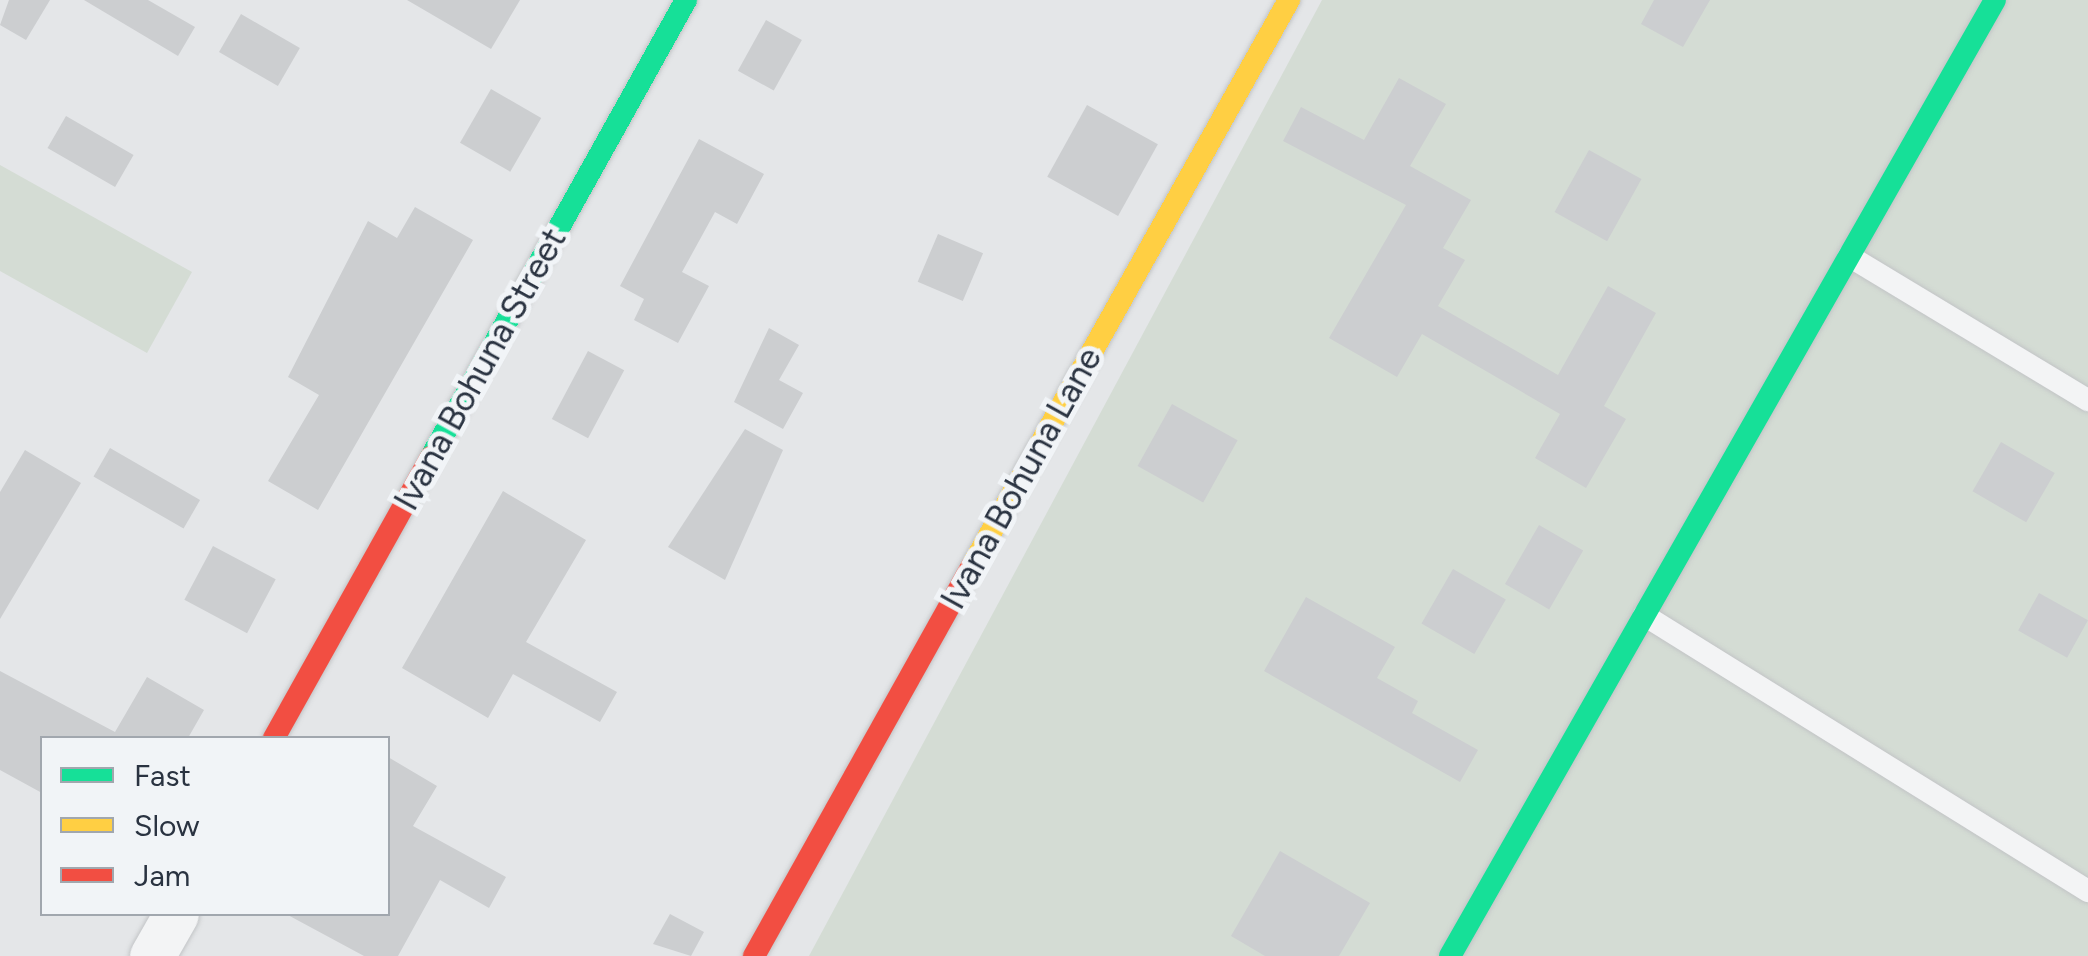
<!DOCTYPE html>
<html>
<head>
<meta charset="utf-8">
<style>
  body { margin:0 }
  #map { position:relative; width:2088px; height:956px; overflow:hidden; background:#e4e6e8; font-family:Figtree,sans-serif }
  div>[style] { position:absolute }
  .green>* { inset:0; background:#d4dcd4 }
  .building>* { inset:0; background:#ccced0; transform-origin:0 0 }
  .roads { filter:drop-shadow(0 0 2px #c2c4c6) drop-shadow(0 0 2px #c2c4c6) }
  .lane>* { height:22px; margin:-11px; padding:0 11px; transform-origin:11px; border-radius:11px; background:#f3f4f5 }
  .street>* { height:45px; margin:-22.5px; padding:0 22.5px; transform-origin:22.5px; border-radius:22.5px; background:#f3f4f5 }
  .fast>* { height:22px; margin:-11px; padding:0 11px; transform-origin:11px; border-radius:11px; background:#16e098 }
  .slow>* { height:22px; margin:-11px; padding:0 11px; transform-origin:11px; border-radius:11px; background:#ffcf43 }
  .jam>* { height:22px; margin:-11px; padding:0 11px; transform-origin:11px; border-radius:11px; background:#f24e42 }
  span { translate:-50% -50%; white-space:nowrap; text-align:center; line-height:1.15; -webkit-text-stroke:10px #f1f4f7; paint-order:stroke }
  .street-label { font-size:35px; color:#2a3341 }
  .legend { position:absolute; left:40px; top:736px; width:350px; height:180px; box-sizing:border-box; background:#f1f4f7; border:2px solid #a1a7ae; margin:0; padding:12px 18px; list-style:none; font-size:30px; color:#2a3341 }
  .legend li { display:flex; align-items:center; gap:20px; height:50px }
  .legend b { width:50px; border:2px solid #a1a7ae }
</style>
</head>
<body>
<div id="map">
  <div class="green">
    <div style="clip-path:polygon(1322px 0,2088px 0,2088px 956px,809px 956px)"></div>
    <div style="clip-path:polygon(0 165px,192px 272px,147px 353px,0 271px)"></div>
  </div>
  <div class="building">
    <div style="clip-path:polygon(9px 0,50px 0,26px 40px,0 25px)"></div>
    <div style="clip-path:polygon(84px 0,148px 0,195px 27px,178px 56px)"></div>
    <div style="clip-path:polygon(407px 0,520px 0,491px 49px)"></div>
    <div style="clip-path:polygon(1654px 0,1710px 0,1683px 47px,1641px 24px)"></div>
    <div style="left:241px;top:14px;width:68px;height:44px;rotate:30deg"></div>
    <div style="left:766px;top:20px;width:41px;height:58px;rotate:29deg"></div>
    <div style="clip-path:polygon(1399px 78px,1446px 104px,1410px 166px,1471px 200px,1443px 248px,1465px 260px,1438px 306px,1558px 375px,1608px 286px,1656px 313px,1604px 406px,1626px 419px,1586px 488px,1535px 458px,1560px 414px,1422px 334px,1397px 377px,1329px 338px,1406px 205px,1283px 141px,1301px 107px,1364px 140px)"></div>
    <div style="left:491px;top:89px;width:58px;height:62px;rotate:30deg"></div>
    <div style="left:1087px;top:105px;width:81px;height:82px;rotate:29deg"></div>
    <div style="left:66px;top:116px;width:78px;height:37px;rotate:30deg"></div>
    <div style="clip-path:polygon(699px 139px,764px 174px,737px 224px,715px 212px,682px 272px,709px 286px,678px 343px,634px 320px,644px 299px,620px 286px)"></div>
    <div style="left:1589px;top:150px;width:60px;height:71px;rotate:29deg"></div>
    <div style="clip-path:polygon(415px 207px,473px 240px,318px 510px,268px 481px,319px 395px,288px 377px,368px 221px,397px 238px)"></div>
    <div style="left:938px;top:234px;width:49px;height:52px;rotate:23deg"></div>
    <div style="clip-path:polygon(769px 328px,799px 345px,779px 380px,803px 393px,783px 429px,734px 402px)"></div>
    <div style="left:588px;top:351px;width:41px;height:77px;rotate:28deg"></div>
    <div style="left:1172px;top:404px;width:75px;height:71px;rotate:29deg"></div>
    <div style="clip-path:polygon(745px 429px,783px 450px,725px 580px,668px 547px)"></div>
    <div style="left:2001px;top:442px;width:62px;height:57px;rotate:30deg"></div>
    <div style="left:110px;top:448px;width:104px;height:33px;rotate:30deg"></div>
    <div style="clip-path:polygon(25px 450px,81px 483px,0 619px,0 492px)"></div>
    <div style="clip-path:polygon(503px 491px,586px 540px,526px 642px,617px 692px,600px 722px,513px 674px,488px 718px,402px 668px)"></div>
    <div style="left:1539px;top:525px;width:51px;height:68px;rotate:30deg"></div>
    <div style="left:213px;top:546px;width:71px;height:61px;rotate:28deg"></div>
    <div style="left:1453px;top:569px;width:61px;height:63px;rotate:30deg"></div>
    <div style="left:2039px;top:593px;width:56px;height:43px;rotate:29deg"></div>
    <div style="clip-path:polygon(1306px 597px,1395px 647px,1377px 678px,1418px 701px,1412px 713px,1478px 750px,1460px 782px,1264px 671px)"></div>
    <div style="clip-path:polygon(0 671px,115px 732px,147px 677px,204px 710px,188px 738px,42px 738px,42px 793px,0 770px)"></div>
    <div style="clip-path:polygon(388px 757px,437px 786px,413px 826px,506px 877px,489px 908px,440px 880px,398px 956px,364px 956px,286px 914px,388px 914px)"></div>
    <div style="clip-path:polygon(1280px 851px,1370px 903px,1339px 956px,1265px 956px,1231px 936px)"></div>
    <div style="clip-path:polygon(670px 914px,704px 932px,691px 956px,653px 944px)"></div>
  </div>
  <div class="roads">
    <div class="lane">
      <div style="left:1849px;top:256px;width:279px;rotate:31.1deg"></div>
      <div style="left:1644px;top:615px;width:523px;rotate:31.87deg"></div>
    </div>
    <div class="street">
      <div style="left:152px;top:956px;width:48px;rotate:-60.3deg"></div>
    </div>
    <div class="fast">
      <div style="left:431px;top:457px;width:523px;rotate:-60.84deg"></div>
      <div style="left:1450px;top:956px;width:1100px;rotate:-60.31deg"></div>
    </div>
    <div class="slow">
      <div style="left:971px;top:568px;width:651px;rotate:-60.76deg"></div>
    </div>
    <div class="jam">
      <div style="left:274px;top:738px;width:322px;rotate:-60.8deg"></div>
      <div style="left:754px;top:956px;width:445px;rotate:-60.8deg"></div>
    </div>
  </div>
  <div class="street-label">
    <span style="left:480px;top:369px;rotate:-61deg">Ivana Bohuna Street</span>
    <span style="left:1021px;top:478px;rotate:-61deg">Ivana Bohuna Lane</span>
  </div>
  <ul class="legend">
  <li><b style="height:12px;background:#16e098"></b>Fast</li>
  <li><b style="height:12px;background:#ffcf43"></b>Slow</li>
  <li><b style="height:12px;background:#f24e42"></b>Jam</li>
  </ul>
</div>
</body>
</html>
